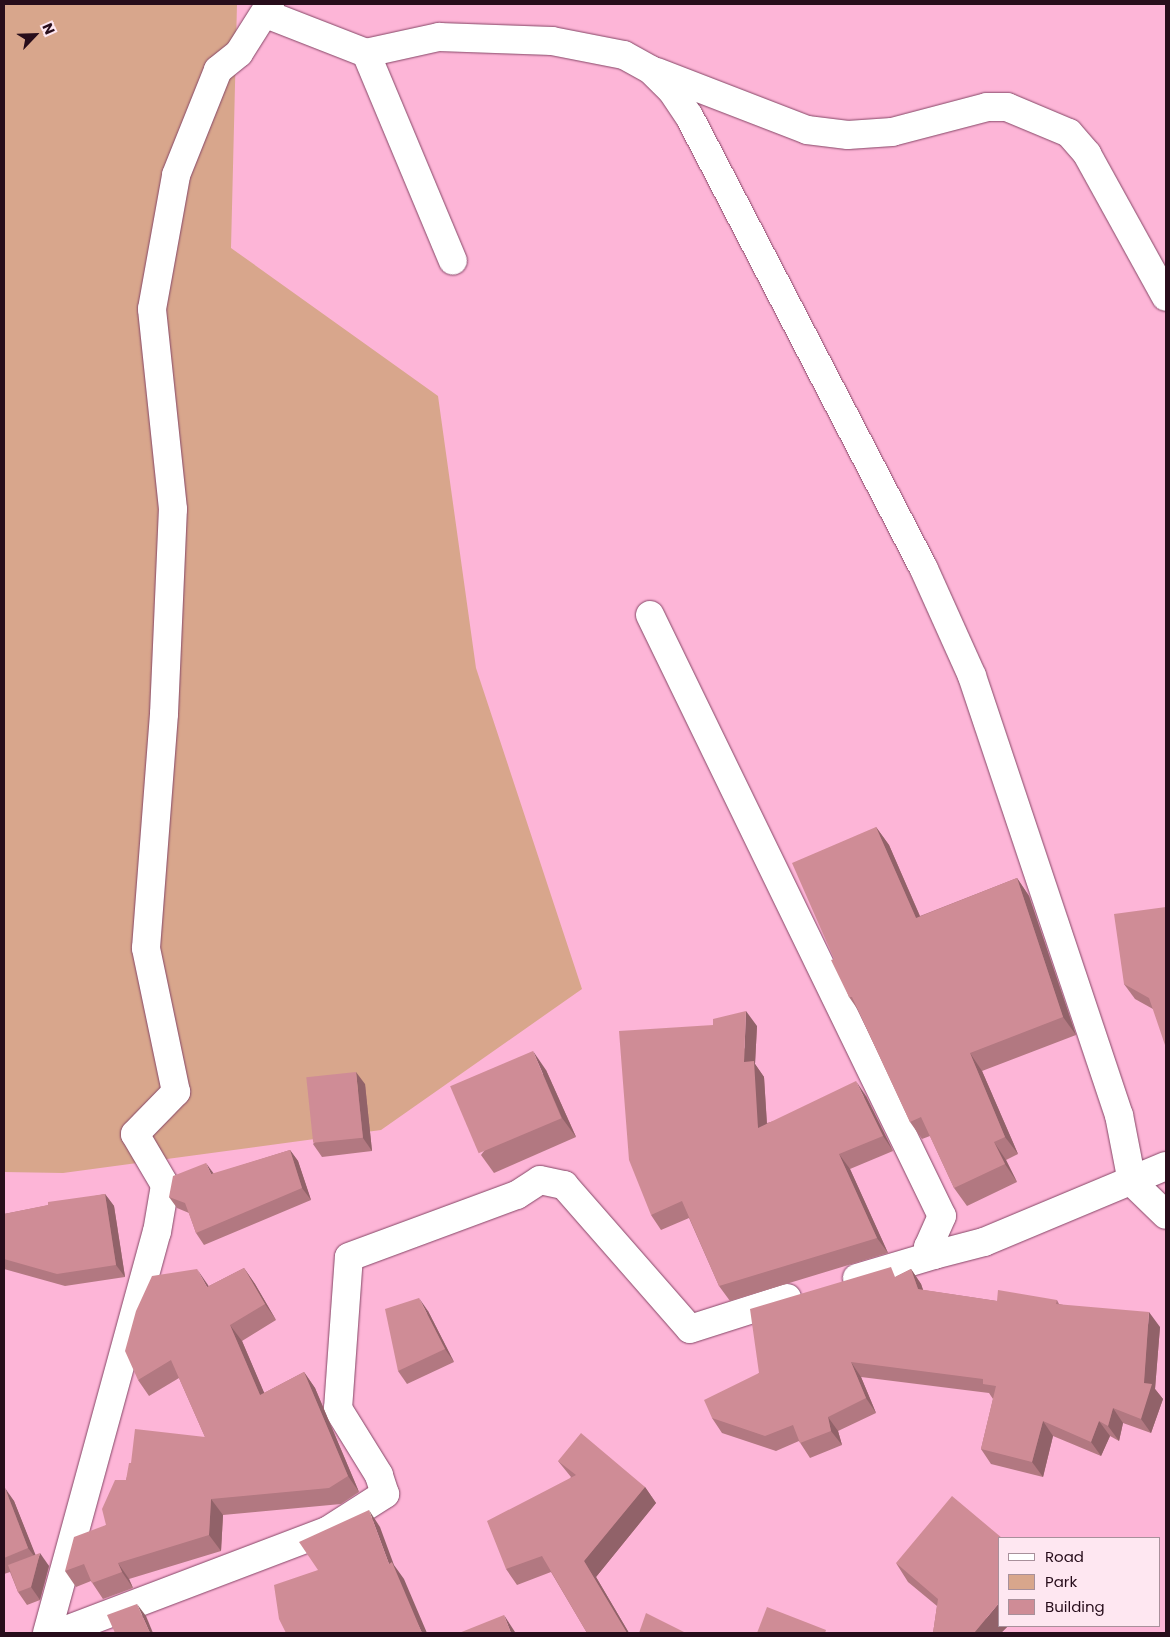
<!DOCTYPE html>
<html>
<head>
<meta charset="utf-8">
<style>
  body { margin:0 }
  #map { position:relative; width:1170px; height:1637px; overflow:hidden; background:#fdb5d7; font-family:Poppins,sans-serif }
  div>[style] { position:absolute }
  .green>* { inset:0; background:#d8a68c }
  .roads { filter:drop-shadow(0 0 1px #854666) drop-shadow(0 0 1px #854666) }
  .street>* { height:28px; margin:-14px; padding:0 14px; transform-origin:14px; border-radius:14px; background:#fff }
  .wall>* { inset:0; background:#b27881 }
  .shaded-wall>* { inset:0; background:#916269 }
  .building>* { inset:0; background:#cf8c96; transform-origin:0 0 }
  span { translate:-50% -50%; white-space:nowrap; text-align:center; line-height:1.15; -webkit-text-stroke:4px #fee7f1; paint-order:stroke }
  .frame { position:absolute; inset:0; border:5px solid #270d1b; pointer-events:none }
  .legend { position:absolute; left:998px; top:1537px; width:162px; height:90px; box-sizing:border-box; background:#fee7f1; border:1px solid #a8909b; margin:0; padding:6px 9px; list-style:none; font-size:15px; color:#270d1b }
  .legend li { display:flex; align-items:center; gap:10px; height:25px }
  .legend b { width:25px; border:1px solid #a8909b }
  .north { position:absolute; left:10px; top:10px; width:50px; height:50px; -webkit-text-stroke:4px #fee7f1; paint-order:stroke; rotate:66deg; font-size:14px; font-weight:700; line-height:20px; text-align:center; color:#270d1b }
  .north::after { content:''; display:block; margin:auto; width:18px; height:22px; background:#270d1b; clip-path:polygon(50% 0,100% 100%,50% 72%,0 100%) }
</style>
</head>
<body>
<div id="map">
  <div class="green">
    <div style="clip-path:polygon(4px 4px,237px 4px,231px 248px,438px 396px,476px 668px,582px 989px,381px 1130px,63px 1173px,4px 1172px)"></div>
  </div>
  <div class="roads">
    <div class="street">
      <div style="left:266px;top:14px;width:107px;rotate:21.3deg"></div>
      <div style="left:366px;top:53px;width:75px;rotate:-12.4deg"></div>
      <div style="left:439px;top:37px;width:113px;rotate:2deg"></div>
      <div style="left:552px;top:41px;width:73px;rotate:11deg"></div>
      <div style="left:624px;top:55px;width:31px;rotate:29deg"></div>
      <div style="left:651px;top:70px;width:30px;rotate:45deg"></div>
      <div style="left:672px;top:91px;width:30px;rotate:56deg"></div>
      <div style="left:689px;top:116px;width:510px;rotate:62.58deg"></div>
      <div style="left:924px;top:569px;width:117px;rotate:65.8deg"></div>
      <div style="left:972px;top:676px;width:463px;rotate:71.5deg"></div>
      <div style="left:1119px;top:1115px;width:68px;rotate:79deg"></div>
      <div style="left:1132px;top:1182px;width:47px;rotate:44.1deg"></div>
      <div style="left:366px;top:53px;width:225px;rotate:67.3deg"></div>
      <div style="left:657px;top:72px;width:161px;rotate:21.1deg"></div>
      <div style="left:807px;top:130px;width:41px;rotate:7deg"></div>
      <div style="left:848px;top:135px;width:44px;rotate:-3.9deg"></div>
      <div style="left:892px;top:132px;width:98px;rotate:-14.7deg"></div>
      <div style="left:987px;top:107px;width:20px"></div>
      <div style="left:1007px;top:107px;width:67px;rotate:22.8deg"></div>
      <div style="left:1069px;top:133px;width:28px;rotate:49deg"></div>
      <div style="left:1087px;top:154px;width:163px;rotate:61.1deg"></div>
      <div style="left:650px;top:615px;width:668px;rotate:64.09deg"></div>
      <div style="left:942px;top:1216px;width:34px;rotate:114deg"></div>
      <div style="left:928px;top:1247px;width:10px;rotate:53deg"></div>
      <div style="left:934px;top:1255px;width:52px;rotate:-14.6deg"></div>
      <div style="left:984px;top:1242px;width:197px;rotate:-22.7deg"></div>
      <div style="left:857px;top:1278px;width:80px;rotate:-16.6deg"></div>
      <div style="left:47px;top:1633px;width:416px;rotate:-74.7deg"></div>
      <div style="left:157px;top:1232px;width:48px;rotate:-80.3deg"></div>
      <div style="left:165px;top:1185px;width:59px;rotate:-120.5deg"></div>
      <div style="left:135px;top:1134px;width:59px;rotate:-45.7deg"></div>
      <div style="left:176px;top:1092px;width:147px;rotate:-101.8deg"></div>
      <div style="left:146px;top:948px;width:235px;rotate:-85.6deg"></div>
      <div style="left:164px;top:714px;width:205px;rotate:-87.5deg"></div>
      <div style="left:173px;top:509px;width:201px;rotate:-96deg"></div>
      <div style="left:152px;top:309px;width:136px;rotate:-79.8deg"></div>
      <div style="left:176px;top:175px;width:113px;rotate:-68.2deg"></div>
      <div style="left:218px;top:70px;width:27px;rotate:-39deg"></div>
      <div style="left:239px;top:53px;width:58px;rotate:-57.7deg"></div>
      <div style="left:58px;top:1633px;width:288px;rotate:-20.8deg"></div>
      <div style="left:327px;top:1531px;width:69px;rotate:-32.5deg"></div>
      <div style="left:385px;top:1494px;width:20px;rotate:-108deg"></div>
      <div style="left:379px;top:1475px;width:78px;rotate:-121.8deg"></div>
      <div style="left:338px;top:1409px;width:152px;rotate:-85.9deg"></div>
      <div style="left:349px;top:1257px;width:179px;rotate:-20.3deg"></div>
      <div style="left:517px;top:1195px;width:27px;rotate:-33deg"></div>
      <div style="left:540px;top:1180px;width:25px;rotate:12deg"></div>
      <div style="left:564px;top:1185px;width:191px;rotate:48.8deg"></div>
      <div style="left:690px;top:1329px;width:102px;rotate:-17.7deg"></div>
    </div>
  </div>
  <div class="wall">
    <div style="clip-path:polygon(876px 827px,889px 845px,920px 916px,1017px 878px,1029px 896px,1076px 1035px,982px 1071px,1018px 1154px,1006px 1160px,1017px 1182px,967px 1206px,954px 1188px,930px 1136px,922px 1139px,910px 1122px,858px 1010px,849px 997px,834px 959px)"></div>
    <div style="clip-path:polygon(1166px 907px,1153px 1009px,1135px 999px,1124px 984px)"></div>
    <div style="clip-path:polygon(757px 1026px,755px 1064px,764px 1077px,767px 1123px,866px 1096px,893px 1151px,850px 1169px,888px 1253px,730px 1301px,719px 1286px,689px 1218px,661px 1230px,651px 1215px)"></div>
    <div style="clip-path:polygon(546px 1070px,576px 1137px,494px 1173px,481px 1155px)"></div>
    <div style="clip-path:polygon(365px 1084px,372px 1151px,322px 1157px,313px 1144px)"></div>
    <div style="clip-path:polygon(290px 1150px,298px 1161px,311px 1200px,204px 1245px,196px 1233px,189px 1213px,177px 1208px,169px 1197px,214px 1174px)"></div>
    <div style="clip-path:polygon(105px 1194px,114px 1206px,125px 1277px,65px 1286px,4px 1269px,4px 1214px)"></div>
    <div style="clip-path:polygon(244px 1268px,255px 1284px,276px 1320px,242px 1341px,264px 1393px,304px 1372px,315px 1388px,359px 1492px,341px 1504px,223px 1515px,221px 1551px,129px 1579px,133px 1588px,103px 1599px,91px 1581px,76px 1587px,65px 1571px,106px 1525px,126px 1480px,131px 1463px,205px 1437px,179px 1378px,149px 1396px,138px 1380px,209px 1286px)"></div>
    <div style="clip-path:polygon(911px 1269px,921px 1284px,923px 1290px,997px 1301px,1057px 1300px,1059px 1304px,1160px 1327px,1155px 1389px,1163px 1399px,1151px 1433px,1123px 1423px,1119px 1441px,1110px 1436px,1101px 1456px,1053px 1436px,1043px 1477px,991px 1464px,981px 1449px,993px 1399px,989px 1393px,861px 1377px,876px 1413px,838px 1431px,842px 1445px,810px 1458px,799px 1441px,776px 1451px,722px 1433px,712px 1418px,759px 1373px,897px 1276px)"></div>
    <div style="clip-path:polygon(428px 1311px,454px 1362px,407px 1384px,398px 1371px)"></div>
    <div style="clip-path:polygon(558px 1461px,645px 1487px,656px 1503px,596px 1577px,629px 1633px,587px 1633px,551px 1572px,517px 1585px,506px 1569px,571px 1477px)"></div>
    <div style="clip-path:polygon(4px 1489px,14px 1501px,35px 1555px,49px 1566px,40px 1600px,27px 1605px,18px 1592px,10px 1572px,4px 1574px)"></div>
    <div style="clip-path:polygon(896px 1563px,999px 1626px,1008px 1626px,1001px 1633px,933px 1633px,937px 1606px,908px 1582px)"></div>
  </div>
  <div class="shaded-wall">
    <div style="clip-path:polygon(876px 827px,889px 845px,928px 935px,916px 918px)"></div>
    <div style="clip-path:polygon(1017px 878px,1029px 896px,1076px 1035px,1063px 1017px)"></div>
    <div style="clip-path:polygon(746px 1011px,757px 1026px,755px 1064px,764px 1077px,768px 1143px,758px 1128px,744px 1062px)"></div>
    <div style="clip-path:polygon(533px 1051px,546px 1070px,576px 1137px,562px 1118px)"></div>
    <div style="clip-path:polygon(970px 1053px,982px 1071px,1018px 1154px,1005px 1137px)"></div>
    <div style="clip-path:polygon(356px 1072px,365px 1084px,372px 1151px,363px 1138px)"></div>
    <div style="clip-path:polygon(856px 1081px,866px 1096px,893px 1151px,883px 1136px)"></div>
    <div style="clip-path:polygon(994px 1142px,1006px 1160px,1017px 1182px,1005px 1164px)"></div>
    <div style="clip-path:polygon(290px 1150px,298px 1161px,311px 1200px,302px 1188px)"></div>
    <div style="clip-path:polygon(839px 1154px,850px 1169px,888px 1253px,877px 1238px)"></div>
    <div style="clip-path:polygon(206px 1163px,214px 1174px,211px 1174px)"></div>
    <div style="clip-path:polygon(105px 1194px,114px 1206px,125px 1277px,116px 1265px)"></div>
    <div style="clip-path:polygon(244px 1268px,255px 1284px,276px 1320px,265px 1304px)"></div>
    <div style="clip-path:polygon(197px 1269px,208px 1285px,218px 1303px,207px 1287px)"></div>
    <div style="clip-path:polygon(911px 1269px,921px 1284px,928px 1304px,918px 1289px)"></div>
    <div style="clip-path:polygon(419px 1298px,428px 1311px,454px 1362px,445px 1349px)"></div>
    <div style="clip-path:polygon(1149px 1312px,1160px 1327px,1155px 1389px,1163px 1399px,1151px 1433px,1141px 1419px)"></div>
    <div style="clip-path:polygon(230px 1325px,242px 1341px,272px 1411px,260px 1395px)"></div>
    <div style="clip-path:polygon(851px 1362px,861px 1377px,876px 1413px,866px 1398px)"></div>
    <div style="clip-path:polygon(304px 1372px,315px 1388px,359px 1492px,348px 1476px)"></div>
    <div style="clip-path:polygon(1113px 1408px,1123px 1423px,1119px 1441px,1108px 1426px)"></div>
    <div style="clip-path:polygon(828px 1417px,838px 1431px,842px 1445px,831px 1431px)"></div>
    <div style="clip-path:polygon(1043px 1421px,1053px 1436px,1043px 1477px,1032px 1462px)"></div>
    <div style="clip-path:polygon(1099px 1421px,1110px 1436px,1101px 1456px,1091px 1442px)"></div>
    <div style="clip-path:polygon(645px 1487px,656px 1503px,596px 1577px,629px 1633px,627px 1633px,584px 1561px)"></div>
    <div style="clip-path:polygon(5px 1488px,14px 1501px,38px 1561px,28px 1548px)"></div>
    <div style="clip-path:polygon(211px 1499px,223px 1515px,221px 1551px,209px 1535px)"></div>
    <div style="clip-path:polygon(369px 1510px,380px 1527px,394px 1565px,404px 1579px,427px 1633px,422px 1633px,389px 1564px)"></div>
    <div style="clip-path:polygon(40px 1553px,49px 1566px,40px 1600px,31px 1587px)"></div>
    <div style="clip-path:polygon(118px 1563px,129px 1579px,133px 1588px,122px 1572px)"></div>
    <div style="clip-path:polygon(999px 1603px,999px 1626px,1008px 1626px,1001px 1633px,974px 1633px)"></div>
    <div style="clip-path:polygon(137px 1604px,146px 1616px,153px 1633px,150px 1633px)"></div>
    <div style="clip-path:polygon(504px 1615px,515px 1632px,516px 1633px,511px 1633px)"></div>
  </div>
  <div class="building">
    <div style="clip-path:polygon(876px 827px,916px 918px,1017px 878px,1063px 1017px,970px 1053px,1005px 1137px,994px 1142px,1005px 1164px,954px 1188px,921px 1117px,910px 1122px,852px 997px,849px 997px,831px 960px,834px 959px,792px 863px)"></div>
    <div style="clip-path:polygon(1166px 907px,1166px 1048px,1149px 998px,1124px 984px,1114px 914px)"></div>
    <div style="clip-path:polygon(746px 1011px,744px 1062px,754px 1061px,758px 1128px,856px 1081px,883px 1136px,839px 1154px,877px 1238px,719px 1286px,682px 1201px,651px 1215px,629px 1160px,619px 1031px,713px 1025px,713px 1019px)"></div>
    <div style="left:533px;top:1051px;width:73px;height:90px;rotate:67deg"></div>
    <div style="left:356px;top:1072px;width:66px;height:50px;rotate:84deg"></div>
    <div style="clip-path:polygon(290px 1150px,302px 1188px,196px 1233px,185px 1203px,169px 1197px,173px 1176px,206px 1163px,211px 1174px)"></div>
    <div style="clip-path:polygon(105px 1194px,116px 1265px,57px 1274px,4px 1259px,4px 1214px,48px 1205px,48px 1202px)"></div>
    <div style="clip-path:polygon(891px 1267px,895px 1277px,911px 1269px,918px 1289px,997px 1301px,998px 1290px,1057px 1300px,1056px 1304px,1149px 1312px,1144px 1383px,1152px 1384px,1141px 1419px,1113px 1408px,1108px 1426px,1099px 1421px,1091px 1442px,1043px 1421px,1032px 1462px,981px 1449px,996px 1386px,983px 1384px,983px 1379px,851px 1362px,866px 1398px,828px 1417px,831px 1431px,800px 1443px,793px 1425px,765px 1436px,712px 1418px,704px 1400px,759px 1373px,750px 1309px)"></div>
    <div style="clip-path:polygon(244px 1268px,265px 1304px,230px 1325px,260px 1395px,304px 1372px,348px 1476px,329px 1488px,211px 1499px,209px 1535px,118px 1563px,122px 1572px,92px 1583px,84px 1564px,65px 1571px,74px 1537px,106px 1525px,102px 1509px,115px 1480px,126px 1480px,129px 1463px,131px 1463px,135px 1429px,205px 1437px,171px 1360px,138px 1380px,125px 1351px,136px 1311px,152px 1276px,197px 1269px,207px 1287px)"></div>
    <div style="clip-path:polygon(419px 1298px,445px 1349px,398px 1371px,385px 1309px)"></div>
    <div style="clip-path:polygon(581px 1433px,645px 1487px,584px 1561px,627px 1633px,587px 1633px,542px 1556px,506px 1569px,487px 1521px,576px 1475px,558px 1461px)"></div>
    <div style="clip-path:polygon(5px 1488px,28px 1548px,4px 1558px,4px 1489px)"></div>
    <div style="clip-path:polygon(952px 1496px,1002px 1538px,999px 1538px,999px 1603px,974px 1633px,933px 1633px,938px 1599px,896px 1563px)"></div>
    <div style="clip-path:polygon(369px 1510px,389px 1564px,392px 1562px,422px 1633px,286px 1633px,279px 1619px,274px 1585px,318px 1570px,299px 1542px)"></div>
    <div style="clip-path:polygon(40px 1553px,31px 1587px,18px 1592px,8px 1565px)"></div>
    <div style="clip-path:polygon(137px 1604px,150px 1633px,115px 1633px,107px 1615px)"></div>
    <div style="clip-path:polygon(767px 1607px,826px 1630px,825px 1633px,757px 1633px)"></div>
    <div style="clip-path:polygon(646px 1613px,686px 1633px,639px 1633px)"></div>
    <div style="clip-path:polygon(504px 1615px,511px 1633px,459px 1633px)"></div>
  </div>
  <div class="frame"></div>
  <ul class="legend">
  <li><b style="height:6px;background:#fff"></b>Road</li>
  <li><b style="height:14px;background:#d8a68c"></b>Park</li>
  <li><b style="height:14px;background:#cf8c96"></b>Building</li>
  </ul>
  <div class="north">N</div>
</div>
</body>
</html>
